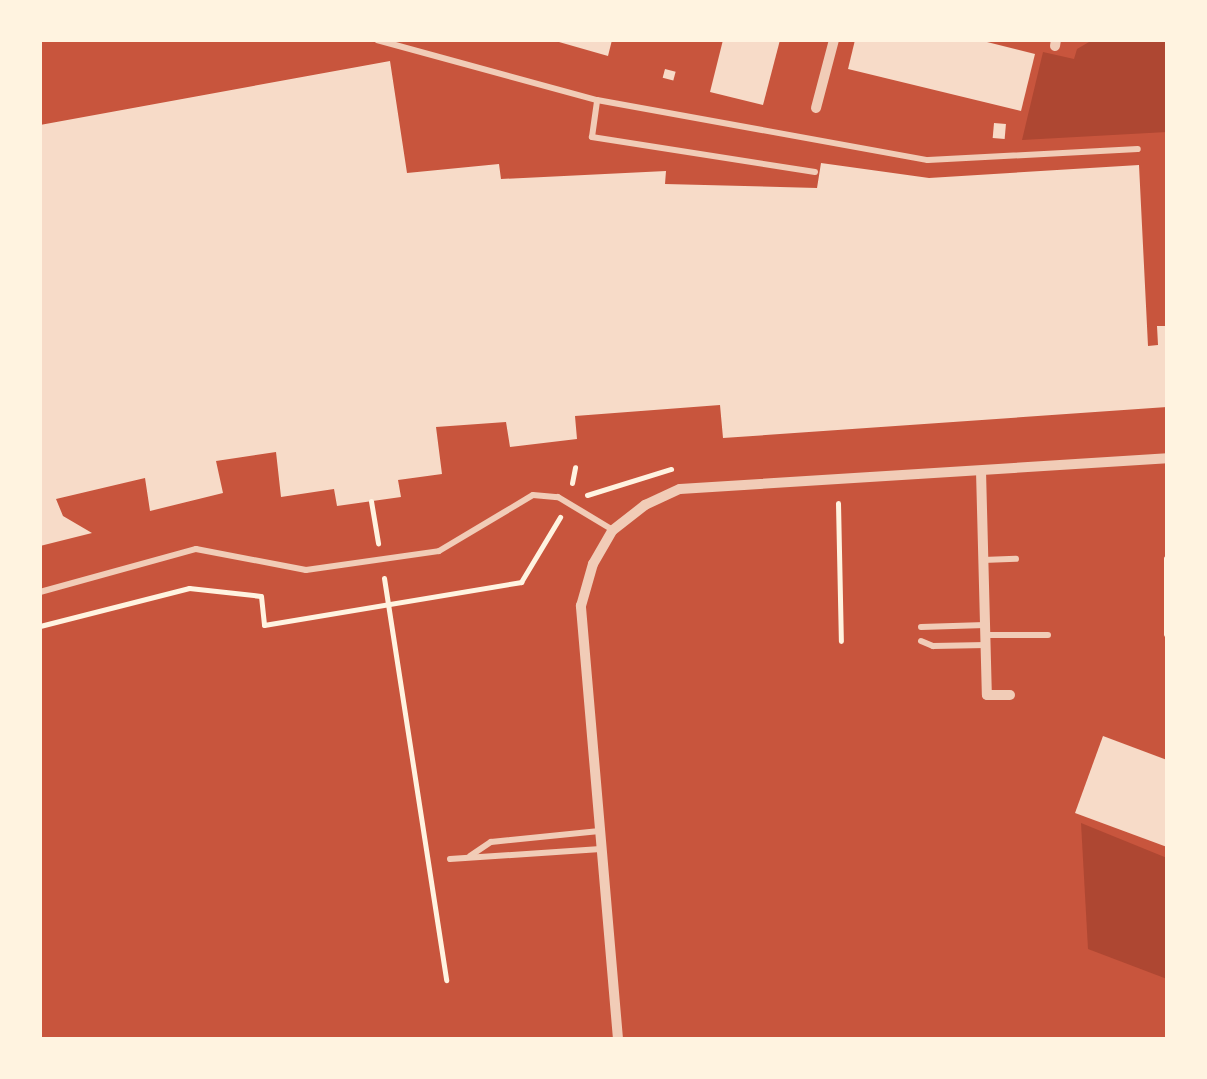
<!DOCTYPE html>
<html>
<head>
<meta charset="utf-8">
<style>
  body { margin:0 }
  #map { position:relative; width:1207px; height:1079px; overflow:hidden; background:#c8553d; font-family:Commissioner,sans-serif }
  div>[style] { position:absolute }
  .green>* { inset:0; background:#ae4732 }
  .building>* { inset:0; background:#f7dbc8; transform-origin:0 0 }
  .path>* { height:5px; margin:-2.5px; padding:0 2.5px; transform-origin:2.5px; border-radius:2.5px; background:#fff3e0 }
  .service>* { height:6px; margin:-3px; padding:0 3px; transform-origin:3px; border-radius:3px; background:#f1ccb7 }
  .minor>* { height:10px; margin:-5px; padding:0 5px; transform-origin:5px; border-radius:5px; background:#f1ccb7 }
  span { translate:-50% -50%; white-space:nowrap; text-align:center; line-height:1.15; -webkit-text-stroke:8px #fff3e0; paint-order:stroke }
  .frame { position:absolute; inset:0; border:42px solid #fff3e0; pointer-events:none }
</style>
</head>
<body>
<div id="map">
  <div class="green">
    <div style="clip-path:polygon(1167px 40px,1167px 132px,1022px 140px,1043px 52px,1074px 59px,1077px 49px,1089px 42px)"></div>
    <div style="clip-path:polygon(1081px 823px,1167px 858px,1167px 979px,1088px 949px)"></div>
  </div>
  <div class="building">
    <div style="clip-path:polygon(552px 40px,612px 40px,608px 56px)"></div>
    <div style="clip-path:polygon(723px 40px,780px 40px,763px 105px,710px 92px)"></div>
    <div style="clip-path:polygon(855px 40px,979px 40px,1035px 54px,1021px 111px,848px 69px)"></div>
    <div style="clip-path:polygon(390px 61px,407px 173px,499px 164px,501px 179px,666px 171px,665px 184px,817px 188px,821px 163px,929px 178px,1139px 165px,1148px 346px,1158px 345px,1157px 326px,1167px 326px,1167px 407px,723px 438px,720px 405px,575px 416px,577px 439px,510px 447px,506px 422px,436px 427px,442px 474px,398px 480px,401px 497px,337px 506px,334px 489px,281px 497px,276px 452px,216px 461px,223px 493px,150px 511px,145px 478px,56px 499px,63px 516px,92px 533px,40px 546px,40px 125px)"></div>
    <div style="left:665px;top:69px;width:11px;height:9px;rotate:15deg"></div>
    <div style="left:994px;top:123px;width:12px;height:15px;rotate:5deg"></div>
    <div style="clip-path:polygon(1103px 736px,1167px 760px,1167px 847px,1075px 813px)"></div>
  </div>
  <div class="path">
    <div style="left:1167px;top:166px;width:44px;rotate:90deg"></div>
    <div style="left:572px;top:483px;width:16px;rotate:-79deg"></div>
    <div style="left:587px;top:495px;width:88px;rotate:-17.2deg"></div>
    <div style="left:371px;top:501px;width:43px;rotate:80.5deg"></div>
    <div style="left:838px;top:503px;width:138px;rotate:88.8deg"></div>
    <div style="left:1166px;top:558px;width:76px;rotate:90deg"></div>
    <div style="left:384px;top:578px;width:407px;rotate:81.2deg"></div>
    <div style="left:40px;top:626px;width:154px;rotate:-14.3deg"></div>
    <div style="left:189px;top:588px;width:72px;rotate:6.3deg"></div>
    <div style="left:261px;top:596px;width:29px;rotate:84deg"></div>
    <div style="left:264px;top:625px;width:261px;rotate:-9.5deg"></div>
    <div style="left:521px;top:582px;width:76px;rotate:-59deg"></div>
  </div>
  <div class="service">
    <div style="left:377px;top:40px;width:228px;rotate:15.3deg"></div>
    <div style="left:815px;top:172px;width:226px;rotate:-171.1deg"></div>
    <div style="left:592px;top:137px;width:37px;rotate:-82deg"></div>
    <div style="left:597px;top:100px;width:336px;rotate:10.3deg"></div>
    <div style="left:928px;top:160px;width:210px;rotate:-3deg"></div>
    <div style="left:983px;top:560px;width:33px;rotate:-2deg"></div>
    <div style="left:40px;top:592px;width:162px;rotate:-15.4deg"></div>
    <div style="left:196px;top:549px;width:112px;rotate:10.8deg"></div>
    <div style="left:306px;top:570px;width:134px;rotate:-8.1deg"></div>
    <div style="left:439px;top:551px;width:109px;rotate:-30.8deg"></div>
    <div style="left:533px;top:495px;width:25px;rotate:5deg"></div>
    <div style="left:558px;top:497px;width:64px;rotate:31deg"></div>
    <div style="left:921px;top:627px;width:64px;rotate:-1.8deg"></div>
    <div style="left:985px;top:635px;width:63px"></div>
    <div style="left:921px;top:641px;width:13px;rotate:23deg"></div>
    <div style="left:933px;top:646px;width:53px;rotate:-1.1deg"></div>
    <div style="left:470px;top:856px;width:25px;rotate:-34deg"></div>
    <div style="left:491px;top:842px;width:109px;rotate:-5.8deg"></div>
    <div style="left:450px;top:859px;width:151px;rotate:-3.8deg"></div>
  </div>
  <div class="minor">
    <div style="left:1055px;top:46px;width:6px;rotate:-81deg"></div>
    <div style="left:816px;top:108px;width:70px;rotate:-75.2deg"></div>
    <div style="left:981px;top:471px;width:224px;rotate:88.5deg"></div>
    <div style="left:987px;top:695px;width:23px"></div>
    <div style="left:618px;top:1039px;width:435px;rotate:-94.9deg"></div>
    <div style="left:581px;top:606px;width:44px;rotate:-74.1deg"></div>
    <div style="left:593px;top:564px;width:39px;rotate:-60deg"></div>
    <div style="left:613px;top:530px;width:41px;rotate:-38deg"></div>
    <div style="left:645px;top:505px;width:38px;rotate:-25deg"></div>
    <div style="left:680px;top:489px;width:488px;rotate:-3.6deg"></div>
  </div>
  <div class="frame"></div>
</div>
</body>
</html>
